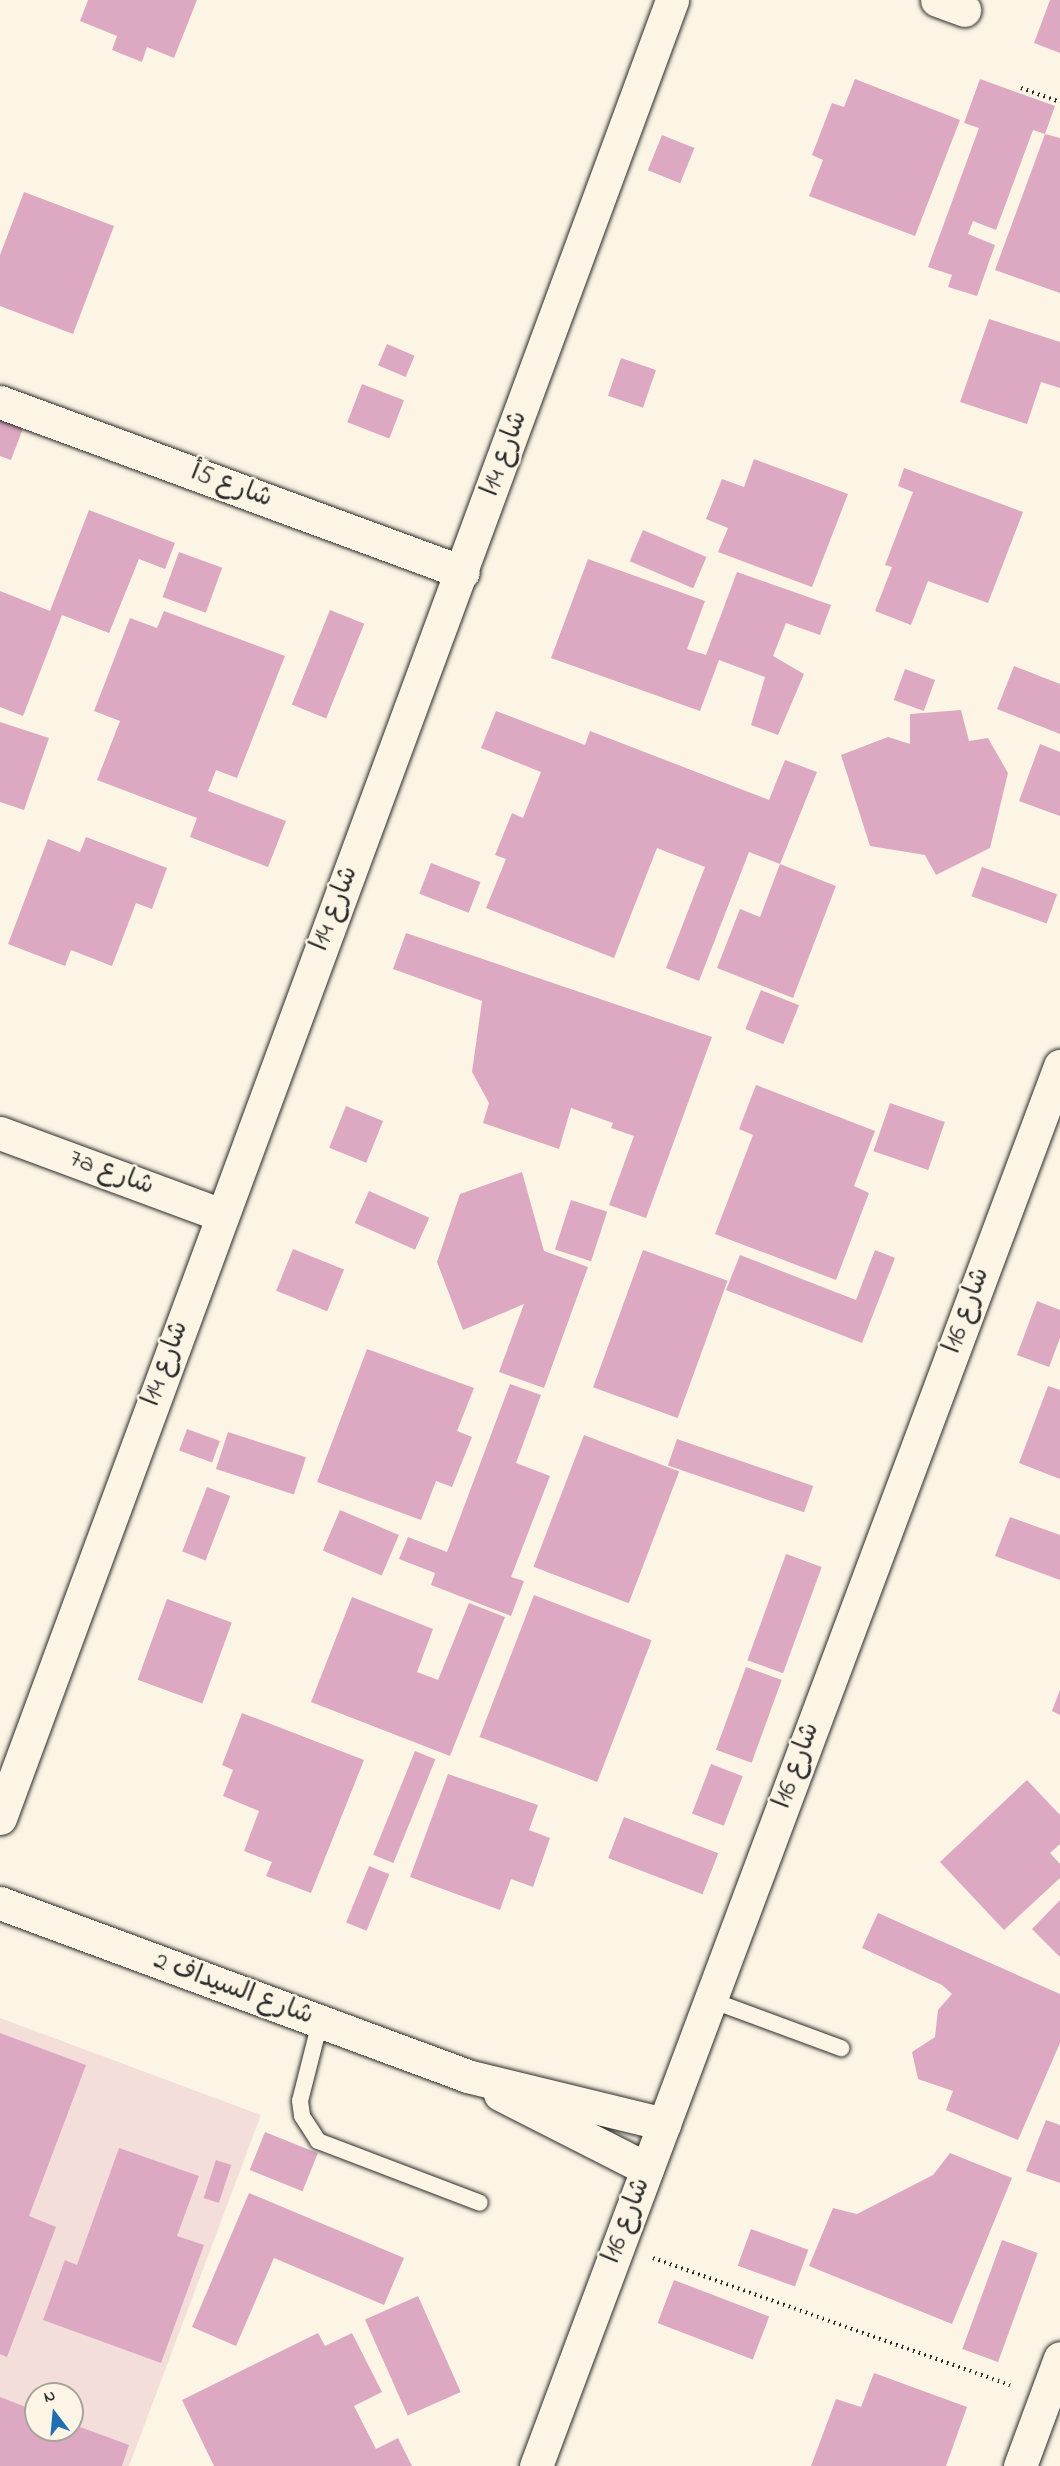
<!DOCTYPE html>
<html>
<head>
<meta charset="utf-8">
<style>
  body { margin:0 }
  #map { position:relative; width:1060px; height:2466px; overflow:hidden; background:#fcf5e5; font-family:"Indie Flower","Playpen Sans Arabic",sans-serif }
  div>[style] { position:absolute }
  .built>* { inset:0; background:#f3deda }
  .building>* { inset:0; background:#dda8c2; transform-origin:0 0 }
  .path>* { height:4px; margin-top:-2px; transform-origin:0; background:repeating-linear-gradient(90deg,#2b2b2b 0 1.5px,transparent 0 6px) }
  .roads { filter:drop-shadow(0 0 2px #2b2b2b) drop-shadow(0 0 2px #2b2b2b) }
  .service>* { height:16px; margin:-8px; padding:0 8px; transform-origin:8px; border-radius:8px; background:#fcf5e5 }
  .minor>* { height:33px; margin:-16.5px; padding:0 16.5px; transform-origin:16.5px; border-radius:16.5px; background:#fcf5e5 }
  span { translate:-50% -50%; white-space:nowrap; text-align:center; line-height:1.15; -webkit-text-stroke:5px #fcf5e5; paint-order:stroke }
  .street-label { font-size:26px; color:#2b2b2b }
  .north { position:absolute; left:24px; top:2382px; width:60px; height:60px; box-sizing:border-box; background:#fcf5e5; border:2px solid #a8a49b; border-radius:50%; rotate:344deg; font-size:16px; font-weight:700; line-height:24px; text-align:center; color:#2b2b2b }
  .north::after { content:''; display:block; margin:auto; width:21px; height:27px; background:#1f6fb2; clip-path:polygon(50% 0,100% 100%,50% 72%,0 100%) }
</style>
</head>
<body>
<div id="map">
  <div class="built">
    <div style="clip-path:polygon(evenodd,0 2018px,261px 2115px,129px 2466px,0 2466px,0 2018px,36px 2394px,72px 2394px,72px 2430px,36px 2430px,36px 2394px)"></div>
  </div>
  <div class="building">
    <div style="clip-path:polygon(88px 0,197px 0,174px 58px,147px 47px,142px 62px,112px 50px,117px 36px,80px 21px)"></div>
    <div style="clip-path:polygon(1050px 0,1060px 0,1060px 53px,1034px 43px)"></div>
    <div style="clip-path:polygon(855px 79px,960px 120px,915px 236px,809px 196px,823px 160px,812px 155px,832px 103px,844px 107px)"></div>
    <div style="clip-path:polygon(980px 79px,1055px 106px,1045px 134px,1033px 130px,996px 230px,973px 221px,968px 234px,995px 245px,977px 296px,948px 287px,952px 275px,928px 267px,979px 128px,964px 123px)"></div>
    <div style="clip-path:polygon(1045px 134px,1060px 138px,1060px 293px,995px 270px)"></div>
    <div style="left:662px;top:135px;width:35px;height:38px;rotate:22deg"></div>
    <div style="clip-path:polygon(24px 192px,114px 226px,73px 334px,0 306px,0 255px)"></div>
    <div style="clip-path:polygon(989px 319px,1060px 342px,1060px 388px,1041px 382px,1027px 424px,960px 402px)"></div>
    <div style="left:387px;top:344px;width:30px;height:23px;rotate:23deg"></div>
    <div style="left:621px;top:358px;width:37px;height:40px;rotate:19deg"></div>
    <div style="left:362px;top:384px;width:45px;height:41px;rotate:21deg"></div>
    <div style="clip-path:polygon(0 414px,25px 423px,11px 460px,0 456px)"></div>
    <div style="clip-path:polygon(754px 459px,848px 494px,812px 587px,718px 552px,728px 528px,706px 519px,722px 479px,744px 487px)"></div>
    <div style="clip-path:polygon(904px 468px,1023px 512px,988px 603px,928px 581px,911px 625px,875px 611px,892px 567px,885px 565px,913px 492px,898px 486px)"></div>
    <div style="clip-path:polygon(89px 510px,175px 543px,165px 569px,139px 559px,109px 633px,62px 615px,23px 716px,0 707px,0 591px,50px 611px)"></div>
    <div style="left:643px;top:530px;width:69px;height:34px;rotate:23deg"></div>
    <div style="left:179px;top:552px;width:46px;height:48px;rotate:20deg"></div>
    <div style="clip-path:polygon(588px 559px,705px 601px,687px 649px,706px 655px,737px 572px,831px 605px,820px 635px,786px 623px,773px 656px,804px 674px,778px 735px,751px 725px,765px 677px,719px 660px,700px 711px,551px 658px)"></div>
    <div style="left:330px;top:610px;width:37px;height:102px;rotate:22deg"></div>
    <div style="clip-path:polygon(164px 611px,285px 656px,237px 778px,216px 770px,208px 791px,286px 821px,268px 867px,190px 837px,197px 818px,97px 780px,120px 721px,94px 711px,130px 618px,157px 628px)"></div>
    <div style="clip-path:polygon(1014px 666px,1060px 684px,1060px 734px,997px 709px)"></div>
    <div style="left:905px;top:669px;width:32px;height:33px;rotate:20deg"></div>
    <div style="clip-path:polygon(961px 710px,969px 741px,988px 738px,1008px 773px,990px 848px,936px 875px,925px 855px,870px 846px,841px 755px,888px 737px,910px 744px,910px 714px)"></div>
    <div style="clip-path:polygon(496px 711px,585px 745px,590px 731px,769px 800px,785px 760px,817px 772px,780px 864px,749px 852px,699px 981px,666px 968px,705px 867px,657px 848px,614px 958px,486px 908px,506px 859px,495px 855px,512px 813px,523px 818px,541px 772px,481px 748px)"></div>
    <div style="clip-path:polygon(0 722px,49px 738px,24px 810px,0 802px)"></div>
    <div style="clip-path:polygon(1040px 744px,1060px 752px,1060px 816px,1019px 801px)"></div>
    <div style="clip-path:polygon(86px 837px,167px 868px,152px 909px,136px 903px,112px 966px,71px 950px,65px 966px,8px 944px,48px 839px,80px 852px)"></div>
    <div style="left:431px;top:863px;width:53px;height:33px;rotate:21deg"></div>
    <div style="clip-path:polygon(780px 864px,836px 886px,793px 998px,717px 968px,740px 909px,760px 917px)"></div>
    <div style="left:982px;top:867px;width:80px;height:31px;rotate:20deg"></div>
    <div style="clip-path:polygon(406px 933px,712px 1037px,646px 1218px,609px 1205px,634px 1136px,611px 1128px,613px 1123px,571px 1108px,559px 1149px,483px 1123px,489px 1103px,472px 1072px,482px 1001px,393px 969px)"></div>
    <div style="left:761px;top:990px;width:41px;height:42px;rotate:22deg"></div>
    <div style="clip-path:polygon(756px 1085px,875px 1131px,854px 1186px,869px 1193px,836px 1280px,715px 1234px,753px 1135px,739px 1129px)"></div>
    <div style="left:890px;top:1103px;width:58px;height:51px;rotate:19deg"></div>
    <div style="left:346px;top:1106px;width:40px;height:45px;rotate:22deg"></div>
    <div style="clip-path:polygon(522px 1172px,544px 1251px,588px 1267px,544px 1388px,499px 1372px,524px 1304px,463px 1330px,437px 1262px,460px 1194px)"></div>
    <div style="left:369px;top:1191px;width:66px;height:35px;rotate:24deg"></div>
    <div style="left:571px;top:1200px;width:38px;height:52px;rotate:18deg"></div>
    <div style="left:293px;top:1249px;width:55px;height:45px;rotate:22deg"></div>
    <div style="left:643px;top:1250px;width:90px;height:146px;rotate:20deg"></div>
    <div style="clip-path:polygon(875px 1250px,895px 1258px,862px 1343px,726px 1290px,740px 1255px,856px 1300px)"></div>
    <div style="clip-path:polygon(1037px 1301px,1060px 1310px,1060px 1338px,1049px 1367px,1017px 1355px)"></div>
    <div style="clip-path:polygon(367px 1349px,474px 1388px,457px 1431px,472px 1437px,452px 1487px,436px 1481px,421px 1520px,317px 1482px)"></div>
    <div style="clip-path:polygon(510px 1384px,541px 1395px,516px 1463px,550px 1476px,511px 1577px,524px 1581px,511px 1616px,431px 1585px,435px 1573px,399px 1559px,408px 1537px,447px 1552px)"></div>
    <div style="clip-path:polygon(1048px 1386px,1060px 1390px,1060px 1479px,1019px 1463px)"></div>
    <div style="left:187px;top:1429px;width:35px;height:23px;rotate:20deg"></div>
    <div style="left:228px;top:1432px;width:82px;height:39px;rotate:18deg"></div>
    <div style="left:584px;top:1435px;width:102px;height:141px;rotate:21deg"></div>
    <div style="left:677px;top:1439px;width:144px;height:28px;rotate:19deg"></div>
    <div style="left:207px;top:1487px;width:25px;height:69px;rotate:21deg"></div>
    <div style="left:340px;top:1510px;width:64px;height:44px;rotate:23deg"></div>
    <div style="clip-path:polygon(1010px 1517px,1060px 1535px,1060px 1580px,995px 1556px)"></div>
    <div style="left:786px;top:1554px;width:38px;height:113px;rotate:20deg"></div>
    <div style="left:534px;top:1595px;width:126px;height:152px;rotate:21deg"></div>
    <div style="clip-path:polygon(352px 1597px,433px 1629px,417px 1672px,438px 1680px,469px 1603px,505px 1617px,450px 1756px,311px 1702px)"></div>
    <div style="left:167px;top:1599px;width:69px;height:86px;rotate:20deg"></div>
    <div style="left:746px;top:1667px;width:38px;height:88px;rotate:20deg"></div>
    <div style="clip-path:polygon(1060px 1690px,1060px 1715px,1052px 1711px)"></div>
    <div style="clip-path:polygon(242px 1713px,364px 1760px,311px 1893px,266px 1876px,272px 1862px,244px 1851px,259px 1811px,223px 1796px,233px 1770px,222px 1765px)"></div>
    <div style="left:415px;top:1751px;width:22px;height:112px;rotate:22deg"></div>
    <div style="left:711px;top:1764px;width:34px;height:53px;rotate:21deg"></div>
    <div style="clip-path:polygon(448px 1774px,538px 1805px,529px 1830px,550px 1838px,533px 1887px,511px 1879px,500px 1910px,410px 1877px)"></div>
    <div style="clip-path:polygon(1027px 1780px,1060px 1815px,1060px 1844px,1050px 1853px,1060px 1864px,1060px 1878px,1004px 1930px,940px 1862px)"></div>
    <div style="left:624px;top:1817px;width:101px;height:44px;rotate:21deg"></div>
    <div style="left:369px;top:1866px;width:22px;height:61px;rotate:22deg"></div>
    <div style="clip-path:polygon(1060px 1900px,1060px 1957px,1032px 1929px)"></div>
    <div style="clip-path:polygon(878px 1913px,1060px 1994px,1060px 2043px,1018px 2140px,946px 2110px,953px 2091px,918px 2079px,912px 2052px,935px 2037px,938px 2010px,952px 1994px,942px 1985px,862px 1948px)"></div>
    <div style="clip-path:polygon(0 2033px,86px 2065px,29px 2216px,56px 2227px,7px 2357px,0 2354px)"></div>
    <div style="clip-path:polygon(1046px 2120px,1060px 2125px,1060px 2183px,1026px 2171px)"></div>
    <div style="left:265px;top:2132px;width:57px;height:41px;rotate:22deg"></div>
    <div style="clip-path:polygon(119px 2148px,199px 2176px,177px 2236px,204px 2245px,161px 2363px,43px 2320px,65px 2260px,77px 2265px)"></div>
    <div style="clip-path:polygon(950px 2153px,1012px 2178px,952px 2324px,809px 2266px,833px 2208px,857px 2214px,933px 2175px)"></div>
    <div style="left:216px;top:2160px;width:16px;height:40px;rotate:18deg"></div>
    <div style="clip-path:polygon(249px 2193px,404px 2258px,384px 2305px,274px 2258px,236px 2346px,192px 2327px)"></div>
    <div style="left:751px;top:2229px;width:61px;height:39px;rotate:20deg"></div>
    <div style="left:1002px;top:2240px;width:38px;height:116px;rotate:20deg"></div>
    <div style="left:674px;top:2280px;width:102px;height:46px;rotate:21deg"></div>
    <div style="left:418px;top:2296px;width:105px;height:58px;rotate:66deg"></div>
    <div style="clip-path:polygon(318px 2333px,325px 2346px,352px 2333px,382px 2392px,354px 2406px,376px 2449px,398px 2438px,412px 2466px,214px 2466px,182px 2400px)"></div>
    <div style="clip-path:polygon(874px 2373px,967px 2407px,946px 2466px,811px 2466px,836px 2399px,861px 2407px)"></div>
    <div style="clip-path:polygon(0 2397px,36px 2411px,36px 2430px,72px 2430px,72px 2424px,129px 2445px,122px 2466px,0 2466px)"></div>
  </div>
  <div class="path">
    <div style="left:1021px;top:88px;width:41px;rotate:19.7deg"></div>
    <div style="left:653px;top:2258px;width:379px;rotate:19.6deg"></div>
  </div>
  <div class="roads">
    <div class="service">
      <div style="left:711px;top:2000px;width:139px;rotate:20.3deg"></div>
      <div style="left:320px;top:2022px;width:81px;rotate:104.2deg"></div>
      <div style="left:300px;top:2101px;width:15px;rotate:82deg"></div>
      <div style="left:302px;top:2116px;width:30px;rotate:57deg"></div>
      <div style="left:318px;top:2141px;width:173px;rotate:20.9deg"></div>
    </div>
    <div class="minor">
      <div style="left:937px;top:0;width:29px;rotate:20deg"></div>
      <div style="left:0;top:402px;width:493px;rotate:20.2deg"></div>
      <div style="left:0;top:1133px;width:237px;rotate:20.3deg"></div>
      <div style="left:0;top:1818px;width:1938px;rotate:-69.71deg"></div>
      <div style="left:0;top:1903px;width:498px;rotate:20.3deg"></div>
      <div style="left:467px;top:2076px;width:203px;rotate:13.7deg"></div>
      <div style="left:500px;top:2094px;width:165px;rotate:27deg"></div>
      <div style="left:536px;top:2466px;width:1495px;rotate:-69.48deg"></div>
      <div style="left:1020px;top:2466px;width:115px;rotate:-69.7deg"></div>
    </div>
  </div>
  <div class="street-label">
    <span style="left:506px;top:454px;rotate:-70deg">شارع 14ا</span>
    <span style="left:231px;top:487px;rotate:20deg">شارع 5أ</span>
    <span style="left:336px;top:909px;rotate:-69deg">شارع 14ا</span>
    <span style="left:111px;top:1174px;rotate:20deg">7a شارع</span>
    <span style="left:968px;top:1311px;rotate:-70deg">شارع 16ا</span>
    <span style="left:167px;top:1364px;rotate:-70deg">شارع 14ا</span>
    <span style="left:798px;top:1766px;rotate:-70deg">شارع 16ا</span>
    <span style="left:233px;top:1990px;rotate:20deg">شارع السيداف 2</span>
    <span style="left:628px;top:2221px;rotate:-69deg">شارع 16ا</span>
  </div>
  <div class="north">N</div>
</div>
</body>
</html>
